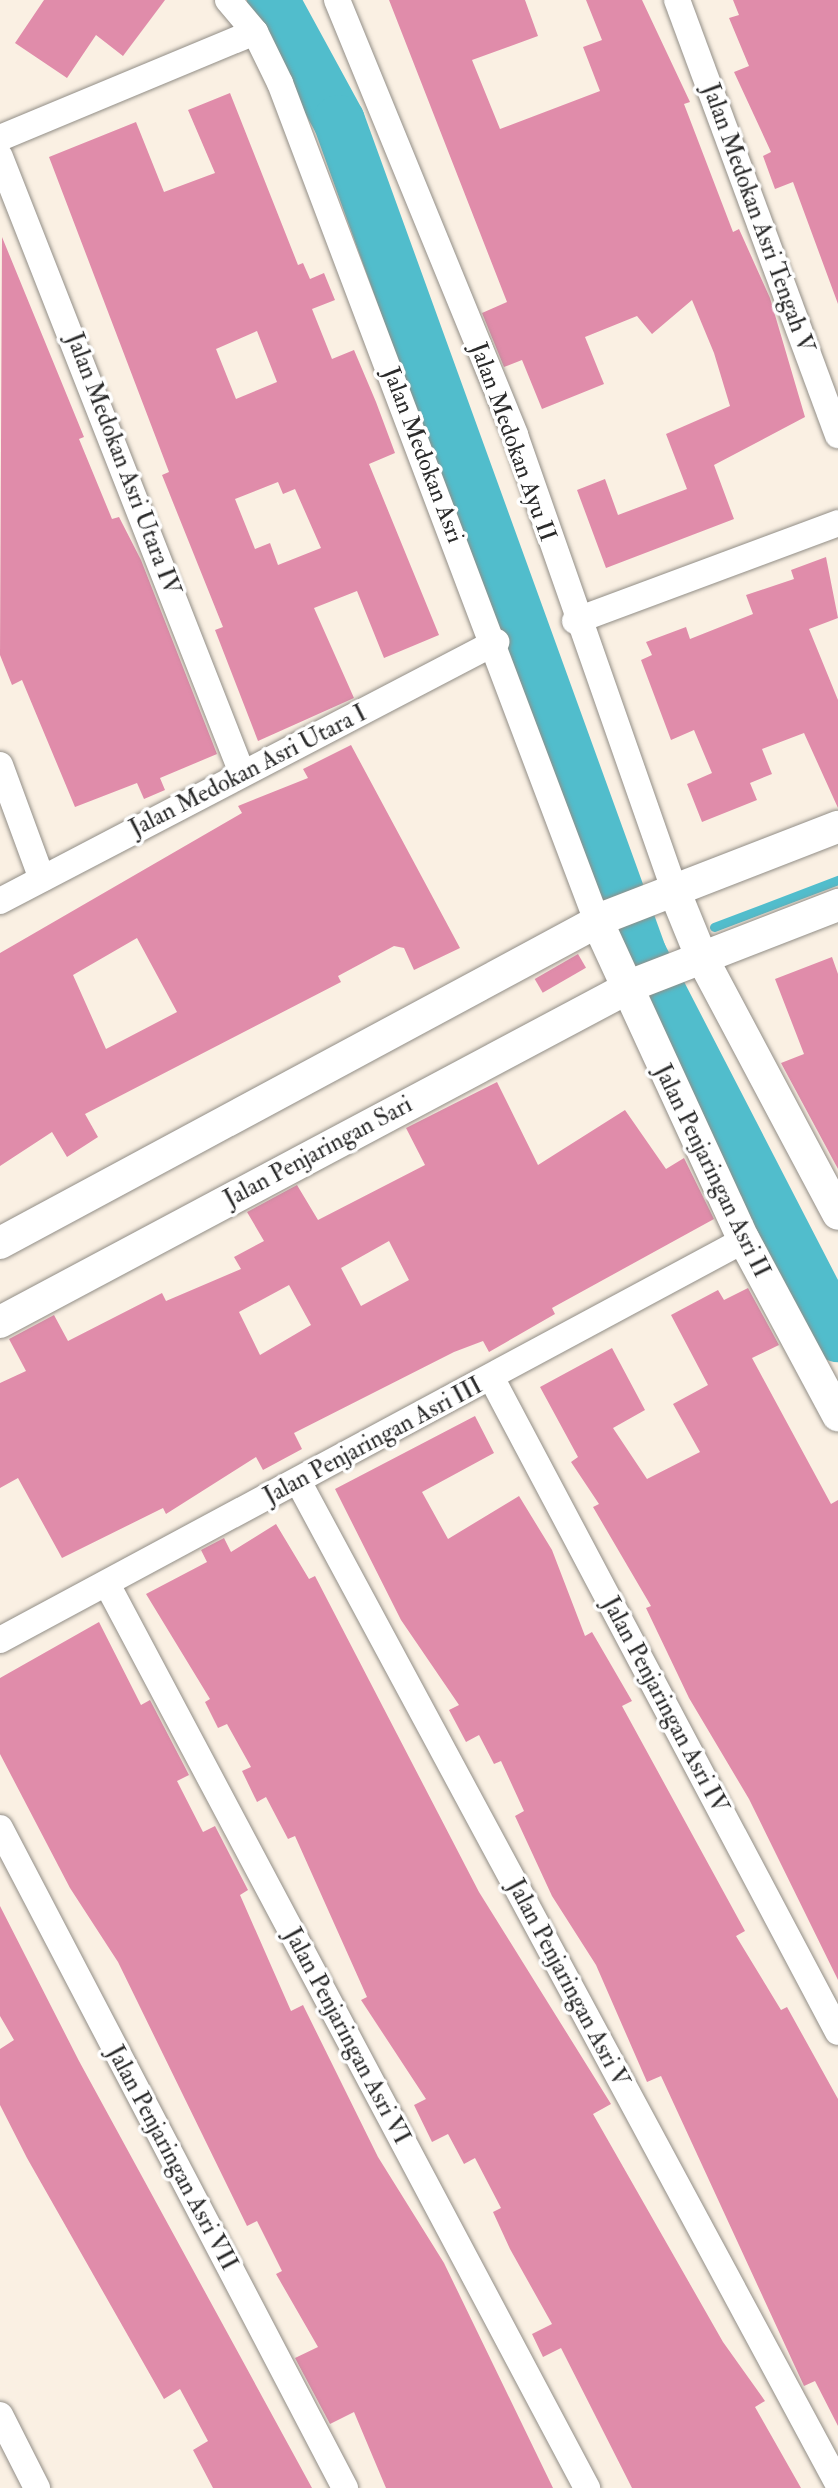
<!DOCTYPE html>
<html>
<head>
<meta charset="utf-8">
<style>
  body { margin:0 }
  #map { position:relative; width:838px; height:2488px; overflow:hidden; background:#faf0e3; font-family:"IM FELL Double Pica",serif }
  div>[style] { position:absolute }
  .stream>* { height:9px; margin:-4.5px; padding:0 4.5px; transform-origin:4.5px; border-radius:4.5px; background:#51bdcc }
  .river>* { height:52px; margin:-26px; padding:0 26px; transform-origin:26px; border-radius:26px; background:#51bdcc }
  .building>* { inset:0; background:#e08caa; transform-origin:0 0 }
  .roads { filter:drop-shadow(0 0 2px #928e87) drop-shadow(0 0 2px #928e87) }
  .minor>* { height:26px; margin:-13px; padding:0 13px; transform-origin:13px; border-radius:13px; background:#fff }
  .tertiary>* { height:32px; margin:-16px; padding:0 16px; transform-origin:16px; border-radius:16px; background:#fff }
  span { translate:-50% -50%; white-space:nowrap; text-align:center; line-height:1.15; -webkit-text-stroke:7px #fff; paint-order:stroke }
  .street-label { font-size:24px; color:#2b2b2b }
</style>
</head>
<body>
<div id="map">
  <div class="stream">
    <div style="left:714px;top:927px;width:133px;rotate:-20.8deg"></div>
  </div>
  <div class="river">
    <div style="left:273px;top:0;width:138px;rotate:61.4deg"></div>
    <div style="left:339px;top:121px;width:887px;rotate:70.09deg"></div>
    <div style="left:641px;top:955px;width:429px;rotate:62.7deg"></div>
  </div>
  <div class="building">
    <div style="clip-path:polygon(44px 0,165px 0,123px 56px,96px 35px,67px 78px,15px 43px)"></div>
    <div style="clip-path:polygon(389px 0,525px 0,538px 36px,472px 60px,500px 129px,600px 91px,583px 47px,602px 40px,586px 0,642px 0,690px 102px,684px 104px,733px 232px,739px 229px,770px 298px,805px 417px,714px 465px,734px 519px,606px 568px,577px 490px,605px 479px,618px 515px,687px 489px,666px 434px,730px 406px,714px 353px,692px 300px,652px 334px,637px 316px,585px 337px,604px 384px,542px 409px,522px 360px,504px 367px,482px 313px,507px 302px)"></div>
    <div style="clip-path:polygon(733px 0,838px 0,838px 304px,793px 182px,775px 189px,763px 156px,771px 152px,734px 72px,749px 66px,729px 18px,739px 15px)"></div>
    <div style="clip-path:polygon(evenodd,230px 93px,298px 265px,303px 263px,310px 279px,324px 273px,335px 300px,312px 309px,332px 359px,354px 350px,376px 402px,395px 453px,369px 464px,439px 635px,384px 658px,357px 591px,314px 608px,354px 698px,258px 741px,215px 630px,223px 627px,162px 475px,169px 472px,49px 157px,136px 122px,164px 192px,215px 173px,188px 110px,230px 93px,257px 331px,277px 382px,236px 399px,216px 349px,257px 331px,230px 93px,278px 482px,283px 494px,295px 489px,321px 548px,278px 565px,270px 543px,255px 549px,235px 499px,278px 482px)"></div>
    <div style="clip-path:polygon(2px 237px,84px 437px,79px 439px,112px 519px,119px 517px,141px 560px,217px 754px,160px 778px,165px 790px,144px 799px,137px 783px,75px 807px,22px 680px,12px 685px,0 655px)"></div>
    <div style="clip-path:polygon(826px 557px,838px 618px,809px 629px,838px 700px,838px 808px,804px 733px,762px 749px,772px 774px,750px 783px,757px 800px,702px 822px,687px 784px,712px 773px,694px 730px,671px 740px,641px 660px,652px 655px,646px 642px,686px 627px,690px 639px,753px 614px,746px 595px,794px 579px,791px 570px)"></div>
    <div style="clip-path:polygon(evenodd,351px 745px,460px 948px,414px 970px,404px 948px,394px 946px,338px 976px,341px 982px,85px 1114px,98px 1137px,67px 1157px,52px 1132px,0 1166px,0 953px,242px 813px,238px 806px,308px 778px,303px 769px,351px 745px,137px 938px,177px 1012px,106px 1049px,73px 975px,137px 938px)"></div>
    <div style="left:578px;top:954px;width:16px;height:50px;rotate:60deg"></div>
    <div style="clip-path:polygon(832px 957px,838px 974px,838px 1169px,781px 1063px,804px 1054px,775px 979px)"></div>
    <div style="clip-path:polygon(evenodd,497px 1082px,538px 1165px,625px 1110px,666px 1169px,684px 1158px,714px 1219px,552px 1308px,555px 1314px,489px 1352px,483px 1341px,454px 1352px,294px 1433px,302px 1449px,263px 1470px,256px 1457px,166px 1514px,163px 1508px,62px 1558px,18px 1478px,0 1488px,0 1383px,26px 1371px,9px 1339px,54px 1315px,68px 1341px,162px 1293px,166px 1301px,241px 1269px,234px 1257px,264px 1241px,247px 1212px,297px 1185px,318px 1220px,425px 1165px,406px 1128px,497px 1082px,389px 1241px,409px 1280px,361px 1306px,341px 1268px,389px 1241px,497px 1082px,289px 1285px,311px 1325px,260px 1355px,239px 1312px,289px 1285px)"></div>
    <div style="clip-path:polygon(748px 1288px,779px 1345px,752px 1358px,831px 1504px,838px 1500px,838px 1980px,749px 1799px,689px 1698px,646px 1608px,651px 1606px,593px 1507px,599px 1504px,571px 1462px,578px 1457px,540px 1387px,612px 1348px,645px 1410px,613px 1428px,647px 1479px,700px 1452px,673px 1404px,708px 1385px,671px 1315px,718px 1290px,724px 1300px)"></div>
    <div style="clip-path:polygon(475px 1416px,494px 1453px,422px 1492px,448px 1539px,519px 1496px,552px 1550px,585px 1636px,592px 1632px,632px 1701px,622px 1706px,745px 1931px,736px 1936px,781px 2010px,787px 2007px,838px 2099px,838px 2426px,815px 2381px,804px 2386px,661px 2076px,647px 2082px,596px 1965px,552px 1896px,515px 1816px,524px 1811px,501px 1761px,494px 1764px,479px 1735px,466px 1742px,449px 1710px,459px 1705px,401px 1620px,335px 1489px)"></div>
    <div style="clip-path:polygon(276px 1524px,309px 1579px,315px 1576px,479px 1892px,611px 2104px,593px 2114px,723px 2342px,765px 2401px,755px 2407px,801px 2488px,632px 2488px,561px 2348px,543px 2357px,532px 2334px,552px 2324px,510px 2249px,493px 2212px,501px 2208px,475px 2158px,464px 2164px,448px 2134px,432px 2142px,414px 2105px,426px 2099px,361px 2000px,367px 1997px,295px 1836px,288px 1839px,266px 1797px,257px 1802px,242px 1771px,251px 1767px,227px 1724px,218px 1728px,205px 1702px,210px 1699px,146px 1594px,207px 1562px,201px 1550px,224px 1538px,231px 1552px)"></div>
    <div style="clip-path:polygon(99px 1622px,141px 1705px,150px 1700px,189px 1775px,177px 1781px,203px 1832px,215px 1826px,248px 1890px,240px 1895px,291px 2011px,303px 2005px,378px 2157px,444px 2263px,553px 2488px,386px 2488px,354px 2412px,330px 2424px,295px 2358px,318px 2347px,276px 2274px,282px 2271px,257px 2221px,247px 2226px,118px 1962px,70px 1888px,0 1754px,0 1678px)"></div>
    <div style="clip-path:polygon(0 1906px,79px 2061px,312px 2488px,213px 2488px,193px 2450px,208px 2441px,180px 2389px,164px 2399px,27px 2158px,0 2105px,0 2049px,14px 2040px,0 2016px)"></div>
  </div>
  <div class="roads">
    <div class="minor">
      <div style="left:228px;top:0;width:42px;rotate:49.8deg"></div>
      <div style="left:255px;top:32px;width:57px;rotate:63.9deg"></div>
      <div style="left:280px;top:83px;width:896px;rotate:69.28deg"></div>
      <div style="left:337px;top:0;width:470px;rotate:67.7deg"></div>
      <div style="left:515px;top:435px;width:482px;rotate:70.7deg"></div>
      <div style="left:677px;top:0;width:464px;rotate:69.7deg"></div>
      <div style="left:0;top:138px;width:276px;rotate:-22.6deg"></div>
      <div style="left:0;top:157px;width:662px;rotate:68.55deg"></div>
      <div style="left:575px;top:621px;width:281px;rotate:-20.4deg"></div>
      <div style="left:0;top:765px;width:121px;rotate:69.8deg"></div>
      <div style="left:0;top:901px;width:560px;rotate:-27.57deg"></div>
      <div style="left:491px;top:1377px;width:741px;rotate:62.09deg"></div>
      <div style="left:298px;top:1481px;width:1139px;rotate:61.7deg"></div>
      <div style="left:107px;top:1584px;width:1024px;rotate:62.03deg"></div>
      <div style="left:0;top:1640px;width:845px;rotate:-28.26deg"></div>
      <div style="left:0;top:1828px;width:745px;rotate:62.4deg"></div>
      <div style="left:0;top:2415px;width:82px;rotate:63.1deg"></div>
    </div>
    <div class="tertiary">
      <div style="left:674px;top:890px;width:71px;rotate:67.8deg"></div>
      <div style="left:701px;top:956px;width:292px;rotate:62deg"></div>
      <div style="left:597px;top:921px;width:351px;rotate:65.3deg"></div>
      <div style="left:744px;top:1240px;width:199px;rotate:61.8deg"></div>
      <div style="left:0;top:1243px;width:690px;rotate:-28.27deg"></div>
      <div style="left:608px;top:916px;width:247px;rotate:-21.2deg"></div>
      <div style="left:0;top:1322px;width:722px;rotate:-28.02deg"></div>
      <div style="left:637px;top:983px;width:216px;rotate:-21.2deg"></div>
    </div>
  </div>
  <div class="street-label">
    <span style="left:758px;top:218px;rotate:70deg">Jalan Medokan Asri Tengah V</span>
    <span style="left:513px;top:442px;rotate:70deg">Jalan Medokan Ayu II</span>
    <span style="left:423px;top:455px;rotate:69deg">Jalan Medokan Asri</span>
    <span style="left:123px;top:464px;rotate:69deg">Jalan Medokan Asri Utara IV</span>
    <span style="left:248px;top:771px;rotate:-27deg">Jalan Medokan Asri Utara I</span>
    <span style="left:318px;top:1152px;rotate:-28deg">Jalan Penjaringan Sari</span>
    <span style="left:712px;top:1171px;rotate:64deg">Jalan Penjaringan Asri II</span>
    <span style="left:373px;top:1441px;rotate:-28deg">Jalan Penjaringan Asri III</span>
    <span style="left:665px;top:1705px;rotate:62deg">Jalan Penjaringan Asri IV</span>
    <span style="left:568px;top:1983px;rotate:62deg">Jalan Penjaringan Asri V</span>
    <span style="left:347px;top:2036px;rotate:62deg">Jalan Penjaringan Asri VI</span>
    <span style="left:172px;top:2158px;rotate:62deg">Jalan Penjaringan Asri VII</span>
  </div>
</div>
</body>
</html>
